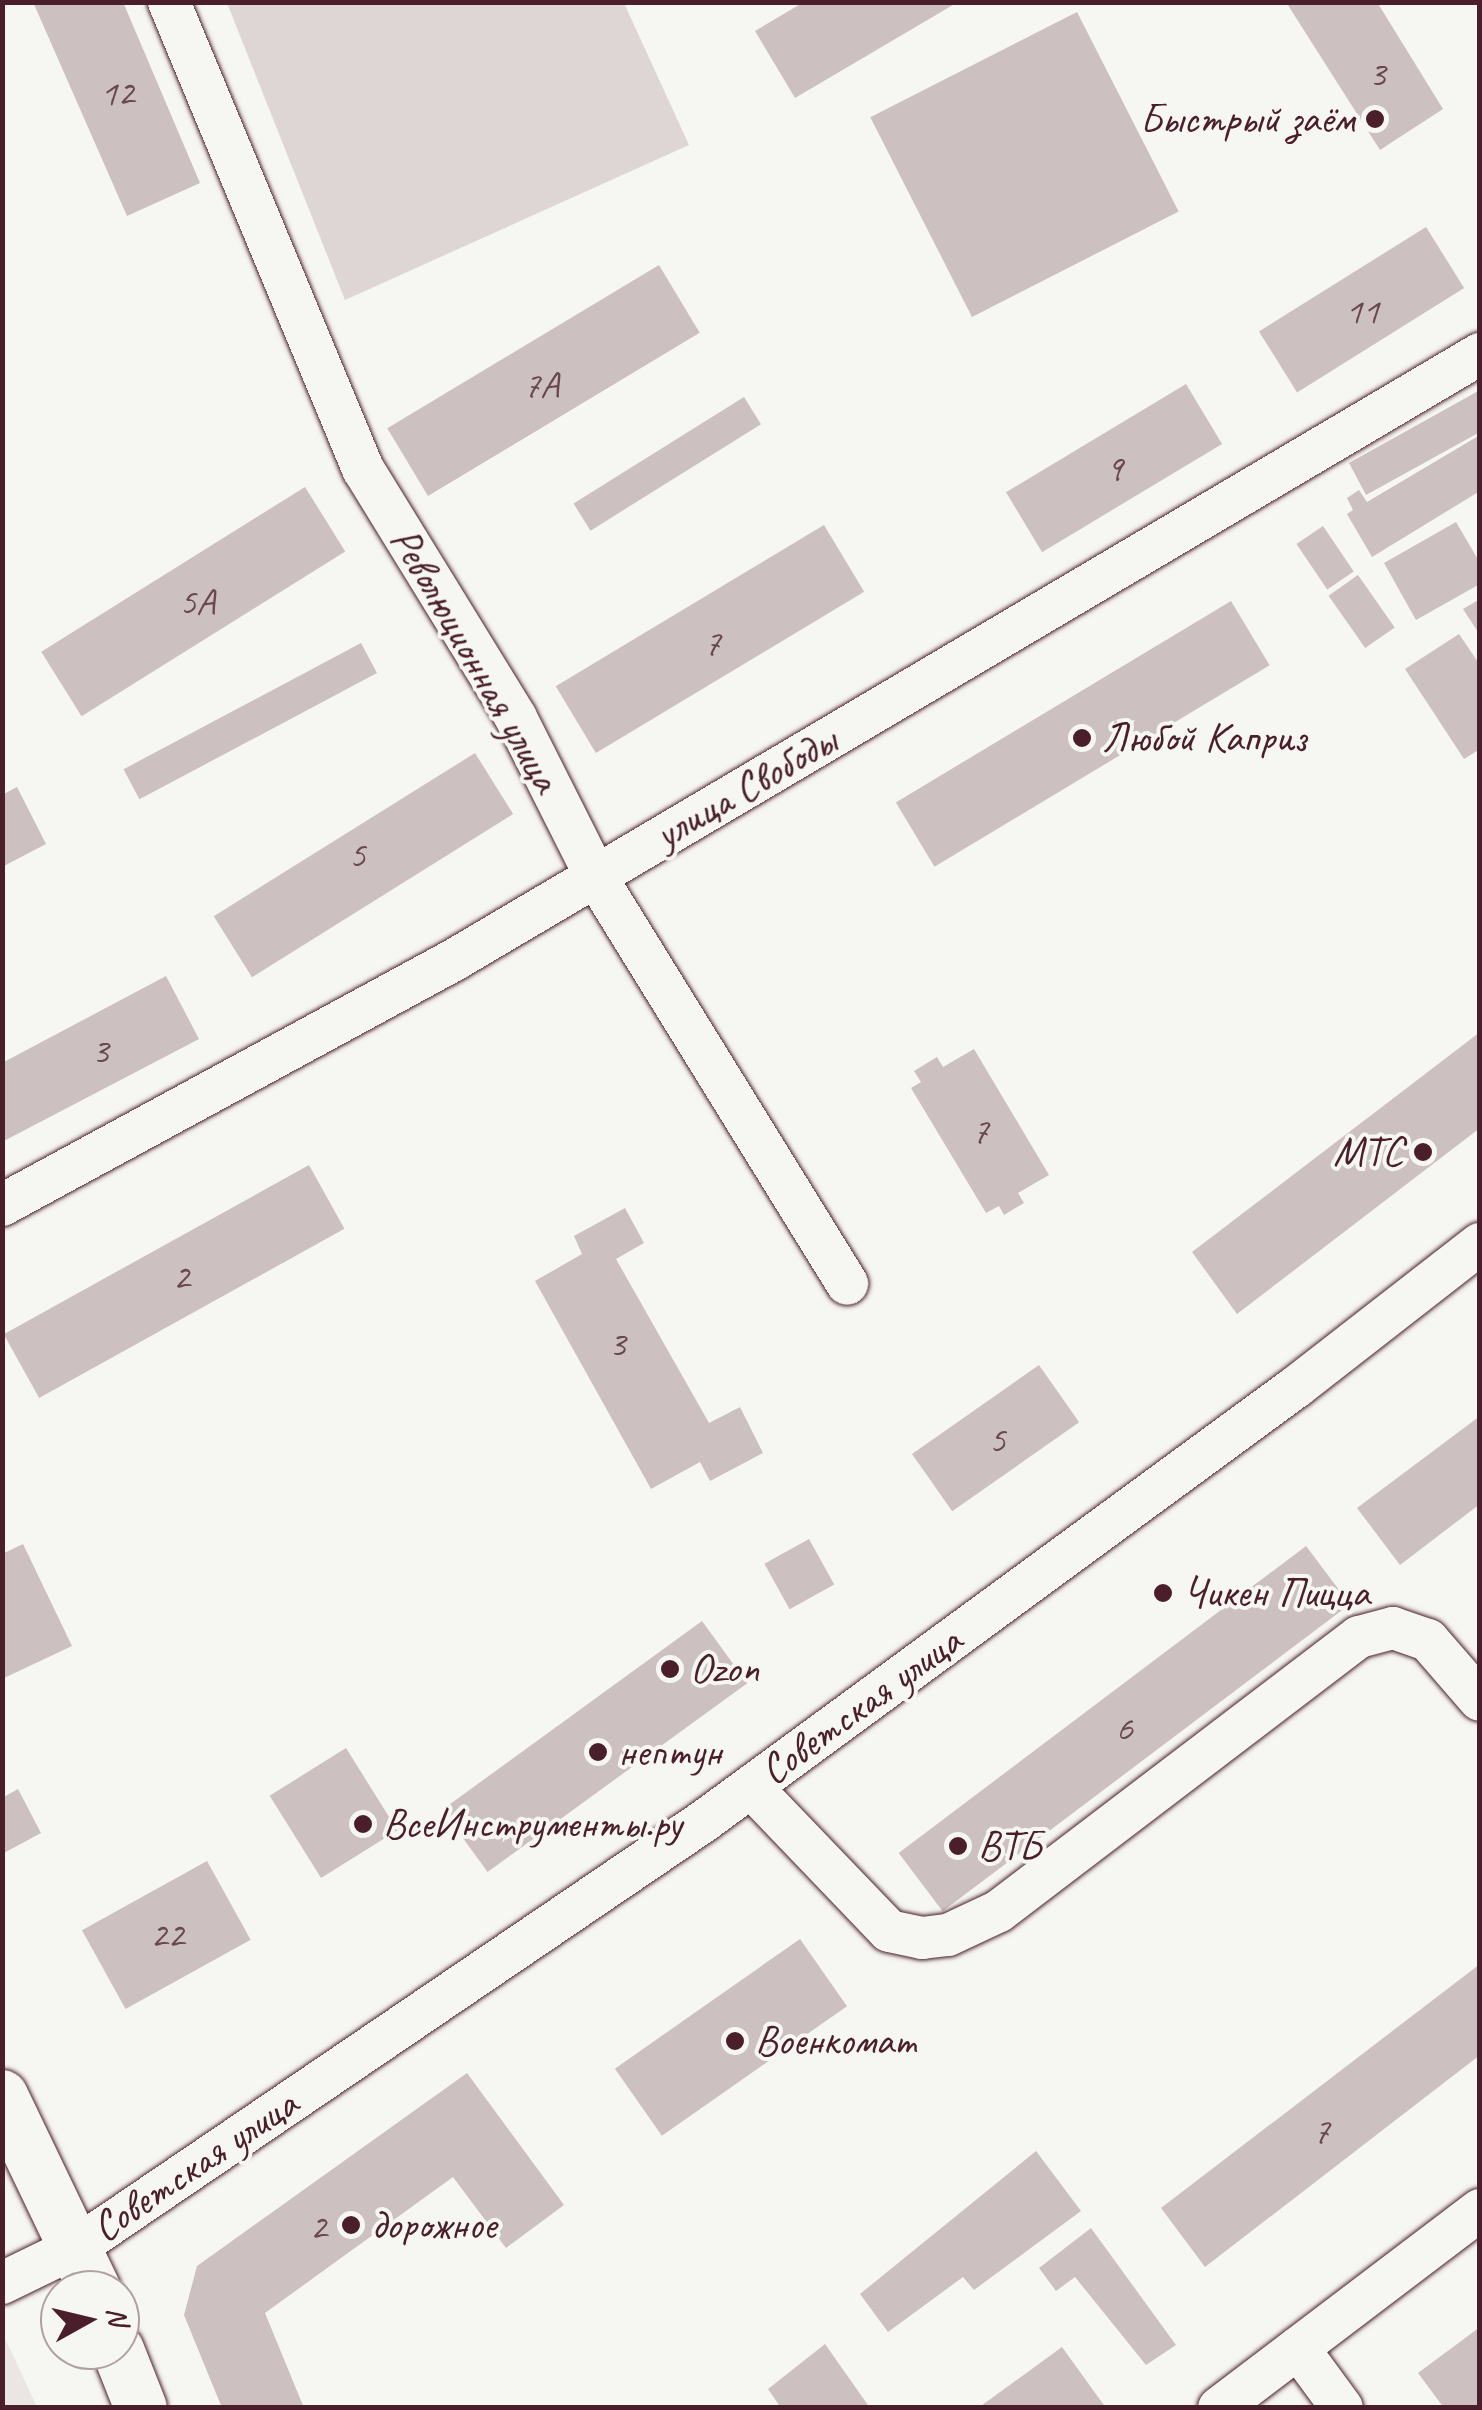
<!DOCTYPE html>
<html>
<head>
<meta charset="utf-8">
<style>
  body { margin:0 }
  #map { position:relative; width:1482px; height:2410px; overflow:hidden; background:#f6f6f2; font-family:Caveat,sans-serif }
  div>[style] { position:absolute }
  .built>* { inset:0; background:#e9e6e3 }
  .green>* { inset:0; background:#ddd6d5 }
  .building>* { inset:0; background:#ccc1c0; transform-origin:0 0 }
  .roads { filter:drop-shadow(0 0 2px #4a1f2b) drop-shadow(0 0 2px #4a1f2b) }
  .minor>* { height:42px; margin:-21px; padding:0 21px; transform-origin:21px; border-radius:21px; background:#f6f6f2 }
  .tertiary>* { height:52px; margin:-26px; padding:0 26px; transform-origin:26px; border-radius:26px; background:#f6f6f2 }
  .dots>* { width:28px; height:28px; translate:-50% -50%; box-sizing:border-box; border:5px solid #f6f6f2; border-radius:50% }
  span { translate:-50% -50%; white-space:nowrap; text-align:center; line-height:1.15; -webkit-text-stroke:8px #f6f6f2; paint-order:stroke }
  .number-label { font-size:38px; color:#6a4850 }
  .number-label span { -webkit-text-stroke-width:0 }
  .poi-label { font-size:42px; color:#4a1f2b }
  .right { translate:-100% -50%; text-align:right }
  .left { translate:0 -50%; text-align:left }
  .street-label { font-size:42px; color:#4a1f2b }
  .frame { position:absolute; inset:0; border:5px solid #4a1f2b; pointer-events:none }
  .north { position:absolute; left:40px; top:2270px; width:100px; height:100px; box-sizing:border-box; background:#f6f6f2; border:2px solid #b1a0a2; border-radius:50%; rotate:82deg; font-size:28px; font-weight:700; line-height:40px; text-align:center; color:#4a1f2b }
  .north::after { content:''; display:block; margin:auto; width:35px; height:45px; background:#4a1f2b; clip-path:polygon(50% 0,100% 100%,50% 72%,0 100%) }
</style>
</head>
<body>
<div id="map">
  <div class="built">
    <div style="clip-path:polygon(3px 2334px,37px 2407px,3px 2407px)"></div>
  </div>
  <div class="green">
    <div style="clip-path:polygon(227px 3px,624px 3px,689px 145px,345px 300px)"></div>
  </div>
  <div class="building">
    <div style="clip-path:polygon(33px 2px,123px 2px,200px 183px,127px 216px)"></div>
    <div style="clip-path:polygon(804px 2px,958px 2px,795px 98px,755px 31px)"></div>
    <div style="clip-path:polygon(1286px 2px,1377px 2px,1443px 109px,1380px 150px)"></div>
    <div style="left:1077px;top:12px;width:224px;height:232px;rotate:63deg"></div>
    <div style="left:1426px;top:227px;width:72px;height:197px;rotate:58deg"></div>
    <div style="left:659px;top:265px;width:79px;height:317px;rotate:59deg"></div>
    <div style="left:1186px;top:384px;width:70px;height:210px;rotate:59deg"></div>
    <div style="clip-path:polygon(1480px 390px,1480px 432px,1366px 495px,1349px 463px)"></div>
    <div style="left:744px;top:397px;width:32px;height:201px;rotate:58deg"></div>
    <div style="clip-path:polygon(1480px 435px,1480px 491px,1372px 557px,1347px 514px,1353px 510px,1347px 498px,1359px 490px,1367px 502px)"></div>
    <div style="left:305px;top:487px;width:76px;height:311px;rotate:58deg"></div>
    <div style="clip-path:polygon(1456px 522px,1480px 563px,1480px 584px,1416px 620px,1384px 563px)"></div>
    <div style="left:824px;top:525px;width:78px;height:313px;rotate:59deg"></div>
    <div style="left:1323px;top:526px;width:55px;height:32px;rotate:56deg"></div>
    <div style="left:1358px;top:575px;width:64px;height:36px;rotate:55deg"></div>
    <div style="clip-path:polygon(1480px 599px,1480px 635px,1463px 609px)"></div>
    <div style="left:1231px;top:601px;width:75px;height:391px;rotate:59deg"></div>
    <div style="clip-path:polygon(1459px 634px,1480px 665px,1480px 749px,1464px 759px,1405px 669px)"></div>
    <div style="left:361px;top:643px;width:34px;height:269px;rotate:62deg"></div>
    <div style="left:475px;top:753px;width:72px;height:308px;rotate:58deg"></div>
    <div style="clip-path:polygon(17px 787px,46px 844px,2px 867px,2px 795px)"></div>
    <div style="clip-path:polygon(166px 976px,199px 1039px,2px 1142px,2px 1063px)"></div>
    <div style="clip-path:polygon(1480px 1032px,1480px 1128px,1237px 1314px,1192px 1252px)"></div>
    <div style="clip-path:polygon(974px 1049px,1049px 1175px,1018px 1193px,1024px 1203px,1004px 1215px,999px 1206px,986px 1213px,911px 1088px,921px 1082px,914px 1071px,937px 1057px,943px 1067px)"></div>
    <div style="left:309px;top:1165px;width:73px;height:349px;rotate:61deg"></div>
    <div style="clip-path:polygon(625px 1208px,644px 1243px,616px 1259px,709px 1423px,740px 1407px,763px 1453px,710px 1481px,700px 1462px,651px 1489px,535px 1281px,582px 1254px,574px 1236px)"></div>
    <div style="left:1039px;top:1365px;width:70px;height:155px;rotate:55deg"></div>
    <div style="clip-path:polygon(1480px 1416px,1480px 1504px,1400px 1565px,1357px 1508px)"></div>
    <div style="left:809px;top:1539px;width:52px;height:51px;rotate:61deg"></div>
    <div style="clip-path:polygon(23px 1544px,72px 1646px,2px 1679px,2px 1554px)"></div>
    <div style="left:1306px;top:1546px;width:73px;height:510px;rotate:53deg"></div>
    <div style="left:702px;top:1621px;width:77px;height:321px;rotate:54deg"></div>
    <div style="left:346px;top:1748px;width:97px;height:90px;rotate:58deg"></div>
    <div style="clip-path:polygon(18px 1789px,41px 1833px,2px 1854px,2px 1798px)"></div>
    <div style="left:207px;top:1861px;width:90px;height:143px;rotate:61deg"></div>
    <div style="left:800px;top:1939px;width:82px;height:226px;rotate:55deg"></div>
    <div style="clip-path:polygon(1480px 1964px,1480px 2055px,1205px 2267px,1161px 2208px)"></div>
    <div style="clip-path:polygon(467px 2073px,564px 2205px,506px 2248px,453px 2177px,265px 2313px,304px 2408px,222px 2408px,184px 2315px,197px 2266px)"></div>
    <div style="clip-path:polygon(1036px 2151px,1081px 2211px,974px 2290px,963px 2277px,888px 2332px,860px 2294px)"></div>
    <div style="clip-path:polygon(1091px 2228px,1176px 2345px,1146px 2365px,1075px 2277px,1056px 2291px,1039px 2268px)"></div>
    <div style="clip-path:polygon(1480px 2327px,1480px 2407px,1444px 2408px,1418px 2373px)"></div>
    <div style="clip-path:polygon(825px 2344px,870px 2408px,781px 2408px,768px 2389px)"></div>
    <div style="clip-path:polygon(1062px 2347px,1106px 2408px,978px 2408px)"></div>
  </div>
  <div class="roads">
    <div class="minor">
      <div style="left:169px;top:2px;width:506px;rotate:67.44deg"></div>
      <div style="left:363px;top:469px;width:292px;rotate:58.4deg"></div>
      <div style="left:516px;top:718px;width:178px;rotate:63.3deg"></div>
      <div style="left:596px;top:877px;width:478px;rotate:58.3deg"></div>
      <div style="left:2px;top:1205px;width:514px;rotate:-28.46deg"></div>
      <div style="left:454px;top:960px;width:1192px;rotate:-30.57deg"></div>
      <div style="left:751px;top:1787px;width:199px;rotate:46.2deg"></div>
      <div style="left:889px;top:1931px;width:34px;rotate:12deg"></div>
      <div style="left:922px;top:1938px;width:26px;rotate:-7deg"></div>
      <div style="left:948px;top:1935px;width:56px;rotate:-25.2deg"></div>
      <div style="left:999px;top:1911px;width:452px;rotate:-37.3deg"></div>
      <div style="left:1359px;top:1637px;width:35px;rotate:-15deg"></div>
      <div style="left:1393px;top:1628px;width:37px;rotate:19deg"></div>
      <div style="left:1428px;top:1640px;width:79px;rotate:49.1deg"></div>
      <div style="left:2px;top:2283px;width:85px;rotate:-26deg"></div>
      <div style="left:78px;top:2246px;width:757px;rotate:-34.17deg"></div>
      <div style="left:704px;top:1821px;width:734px;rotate:-36.25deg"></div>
      <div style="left:1296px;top:1387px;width:233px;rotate:-37.9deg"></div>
      <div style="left:1298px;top:2348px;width:74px;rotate:53.7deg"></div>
      <div style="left:1219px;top:2408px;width:328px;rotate:-37.2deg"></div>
    </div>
    <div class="tertiary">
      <div style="left:2px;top:2096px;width:215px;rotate:64.4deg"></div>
      <div style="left:118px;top:2350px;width:62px;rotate:68.4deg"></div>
    </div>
  </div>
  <div class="dots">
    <div style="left:1375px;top:119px;background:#4a1f2b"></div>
    <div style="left:1082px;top:738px;background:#4a1f2b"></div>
    <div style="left:1423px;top:1152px;background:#4a1f2b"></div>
    <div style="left:1163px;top:1593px;background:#4a1f2b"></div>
    <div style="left:670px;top:1669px;background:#4a1f2b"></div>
    <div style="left:598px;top:1752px;background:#4a1f2b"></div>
    <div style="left:363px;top:1824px;background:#4a1f2b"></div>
    <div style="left:958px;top:1846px;background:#4a1f2b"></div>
    <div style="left:735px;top:2041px;background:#4a1f2b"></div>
    <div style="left:351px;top:2225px;background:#4a1f2b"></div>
  </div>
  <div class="number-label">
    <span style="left:1377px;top:74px">3</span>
    <span style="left:117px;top:93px">12</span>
    <span style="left:1362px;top:311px">11</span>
    <span style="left:541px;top:385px">7А</span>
    <span style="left:1114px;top:468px">9</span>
    <span style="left:197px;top:602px">5А</span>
    <span style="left:712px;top:643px">7</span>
    <span style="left:357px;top:855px">5</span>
    <span style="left:100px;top:1051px">3</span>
    <span style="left:980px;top:1131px">7</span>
    <span style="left:181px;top:1277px">2</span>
    <span style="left:617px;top:1344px">3</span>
    <span style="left:997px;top:1440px">5</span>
    <span style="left:1124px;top:1728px">6</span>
    <span style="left:167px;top:1935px">22</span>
    <span style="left:1321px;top:2131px">7</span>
    <span style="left:318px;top:2227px">2</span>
  </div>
  <div class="poi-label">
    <span class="right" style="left:1355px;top:119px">Быстрый заём</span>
    <span class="left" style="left:1102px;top:738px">Любой Каприз</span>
    <span class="right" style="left:1403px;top:1152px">МТС</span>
    <span class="left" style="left:1183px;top:1593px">Чикен Пицца</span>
    <span class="left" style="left:690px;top:1669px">Ozon</span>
    <span class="left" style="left:618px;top:1752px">нептун</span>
    <span class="left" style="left:383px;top:1824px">ВсеИнструменты.ру</span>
    <span class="left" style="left:978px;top:1846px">ВТБ</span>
    <span class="left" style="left:755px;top:2041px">Военкомат</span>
    <span class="left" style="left:371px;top:2225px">дорожное</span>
  </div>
  <div class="street-label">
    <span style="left:475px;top:660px;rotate:60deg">Революционная улица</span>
    <span style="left:746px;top:788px;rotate:-30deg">улица Свободы</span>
    <span style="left:861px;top:1706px;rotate:-36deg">Советская улица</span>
    <span style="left:195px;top:2166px;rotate:-34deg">Советская улица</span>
  </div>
  <div class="frame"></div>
  <div class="north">N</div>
</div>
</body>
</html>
